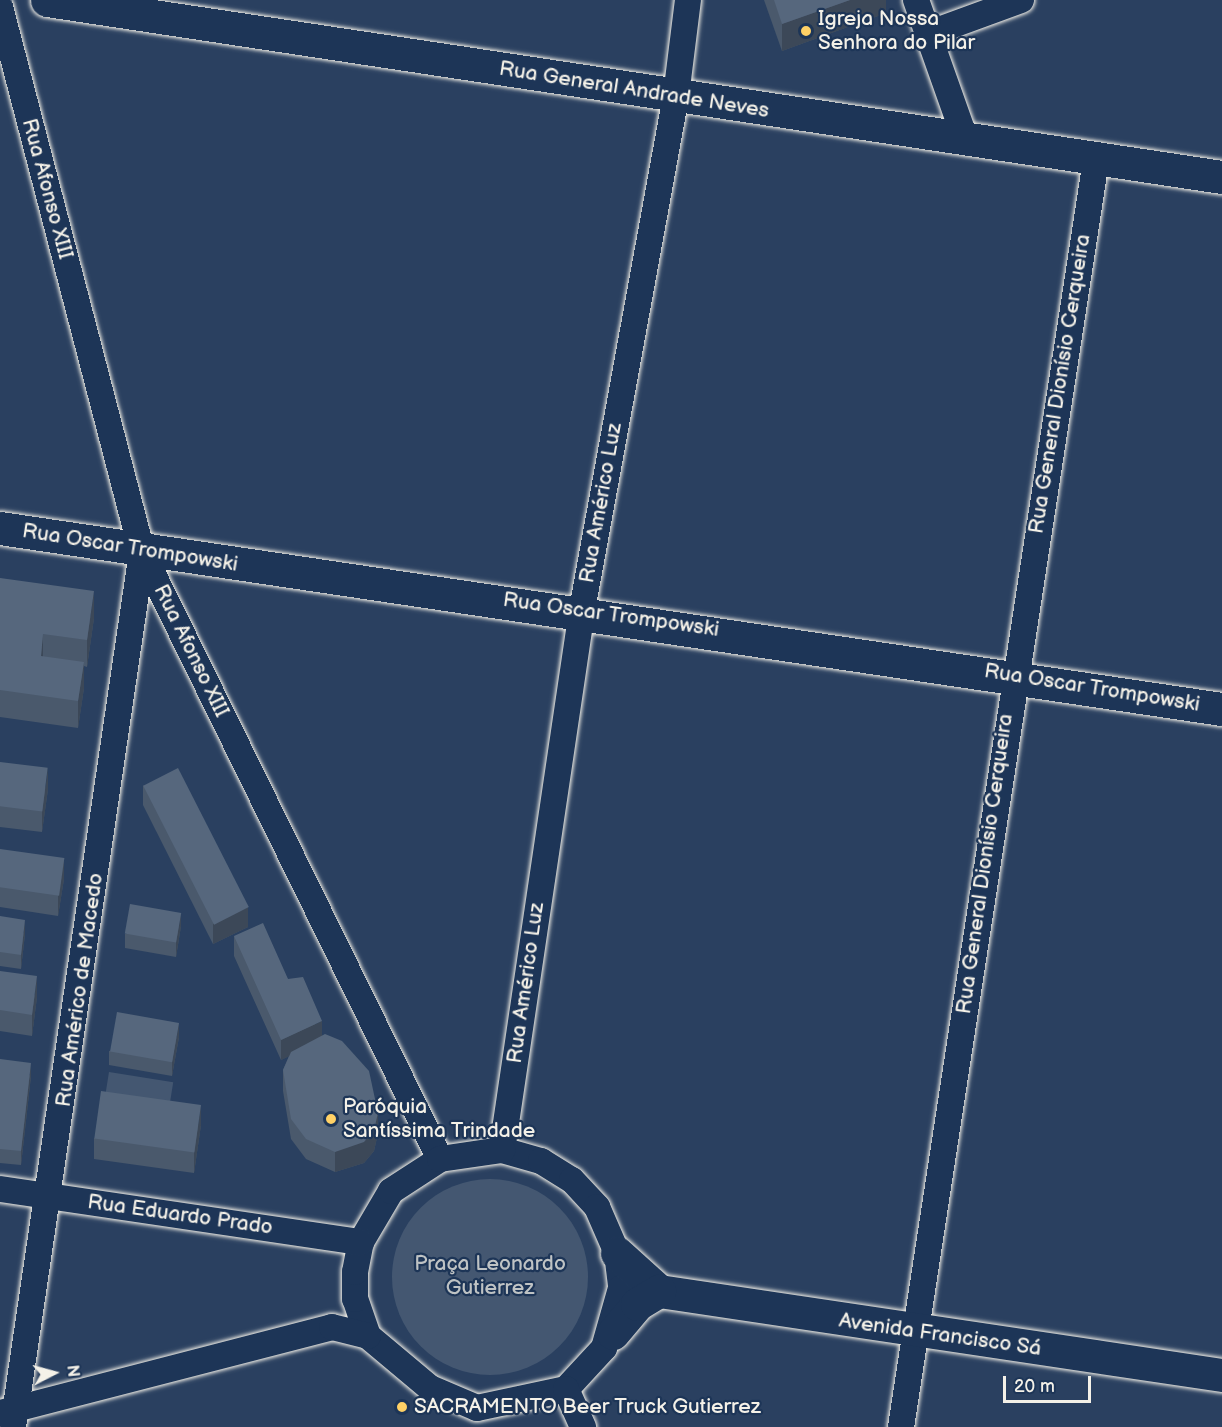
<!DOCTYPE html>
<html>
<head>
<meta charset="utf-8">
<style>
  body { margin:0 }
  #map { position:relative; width:1222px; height:1427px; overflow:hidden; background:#2a4060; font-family:"Balsamiq Sans",sans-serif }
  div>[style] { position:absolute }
  .green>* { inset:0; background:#445771; transform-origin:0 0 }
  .round { border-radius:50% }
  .roads { filter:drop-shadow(0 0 2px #f4f1e8) drop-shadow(0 0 2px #f4f1e8) }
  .street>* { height:26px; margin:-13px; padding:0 13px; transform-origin:13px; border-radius:13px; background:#1d3557 }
  .secondary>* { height:33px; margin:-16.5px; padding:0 16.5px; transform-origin:16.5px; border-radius:16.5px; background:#1d3557 }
  .wall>* { inset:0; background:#4a596c }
  .shaded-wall>* { inset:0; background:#3c4858 }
  .building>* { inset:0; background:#56677d; transform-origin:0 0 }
  .dots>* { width:16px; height:16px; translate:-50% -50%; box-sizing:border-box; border:3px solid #1d3557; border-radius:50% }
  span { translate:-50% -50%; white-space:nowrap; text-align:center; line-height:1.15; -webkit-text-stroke:4.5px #1d3557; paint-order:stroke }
  .poi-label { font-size:21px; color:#f4f1e8 }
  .left { translate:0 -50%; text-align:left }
  .street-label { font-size:21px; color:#f4f1e8 }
  .park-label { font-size:21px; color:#bfc3c4 }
  .north { position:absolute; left:24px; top:1343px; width:60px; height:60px; -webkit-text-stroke:4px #1d3557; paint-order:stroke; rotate:84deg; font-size:16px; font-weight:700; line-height:24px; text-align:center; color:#f4f1e8 }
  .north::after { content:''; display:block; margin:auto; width:21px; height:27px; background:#f4f1e8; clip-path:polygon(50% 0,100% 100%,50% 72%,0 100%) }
  .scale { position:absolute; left:1003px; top:1376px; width:88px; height:27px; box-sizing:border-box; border:3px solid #f4f1e8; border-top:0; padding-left:8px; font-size:18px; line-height:21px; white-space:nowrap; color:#f4f1e8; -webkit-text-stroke:4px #1d3557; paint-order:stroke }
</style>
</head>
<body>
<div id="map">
  <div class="green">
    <div style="left:109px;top:1072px;width:65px;height:31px;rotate:9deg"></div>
    <div class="round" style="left:392px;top:1179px;width:196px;height:196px"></div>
  </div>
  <div class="roads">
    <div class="street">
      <div style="left:916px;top:0;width:150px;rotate:70.5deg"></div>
      <div style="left:0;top:7px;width:563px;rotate:75.4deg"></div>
      <div style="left:142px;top:552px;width:676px;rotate:63.85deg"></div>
      <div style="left:928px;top:34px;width:99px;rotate:-20.1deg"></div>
      <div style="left:502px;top:1150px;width:546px;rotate:-81.57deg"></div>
      <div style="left:582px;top:610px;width:523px;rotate:-79.64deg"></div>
      <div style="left:676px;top:96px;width:97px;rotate:-82.9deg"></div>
      <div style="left:502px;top:1150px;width:41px;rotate:15.8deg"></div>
      <div style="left:541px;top:1161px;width:36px;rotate:32deg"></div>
      <div style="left:572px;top:1180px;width:37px;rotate:47deg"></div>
      <div style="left:597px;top:1207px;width:50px;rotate:66.5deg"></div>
      <div style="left:617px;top:1253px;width:35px;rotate:83deg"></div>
      <div style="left:621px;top:1288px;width:62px;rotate:105.8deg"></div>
      <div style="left:604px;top:1348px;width:56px;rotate:132.8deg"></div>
      <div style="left:566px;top:1389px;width:91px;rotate:167.9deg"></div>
      <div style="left:477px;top:1408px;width:51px;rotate:-156.9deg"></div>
      <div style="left:430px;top:1388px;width:81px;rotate:-140deg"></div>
      <div style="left:368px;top:1336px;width:39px;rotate:-109deg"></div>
      <div style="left:355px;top:1299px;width:27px;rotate:-90deg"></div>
      <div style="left:355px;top:1272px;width:31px;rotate:-79deg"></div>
      <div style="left:361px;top:1242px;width:59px;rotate:-59.5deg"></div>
      <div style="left:391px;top:1191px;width:59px;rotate:-33.1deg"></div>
      <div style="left:440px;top:1159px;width:63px;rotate:-8.3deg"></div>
      <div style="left:0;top:1189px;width:365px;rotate:8.4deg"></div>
      <div style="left:566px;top:1389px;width:42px;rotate:65.9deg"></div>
      <div style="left:0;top:1413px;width:343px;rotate:-14.5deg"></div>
      <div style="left:332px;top:1327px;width:37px;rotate:14deg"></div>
      <div style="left:13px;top:1427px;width:884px;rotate:-81.61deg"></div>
      <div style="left:901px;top:1427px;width:1282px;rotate:-81.25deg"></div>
    </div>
    <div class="secondary">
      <div style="left:47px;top:0;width:1188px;rotate:8.57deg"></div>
      <div style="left:0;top:528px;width:1235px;rotate:8.43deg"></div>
      <div style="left:617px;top:1253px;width:57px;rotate:42.1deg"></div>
      <div style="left:659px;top:1291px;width:569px;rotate:8.49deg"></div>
      <div style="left:613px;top:1333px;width:38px;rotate:-50deg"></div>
      <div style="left:637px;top:1304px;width:26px;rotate:-31deg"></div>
    </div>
  </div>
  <div class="wall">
    <div style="clip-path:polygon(764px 0,886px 0,886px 13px,782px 51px)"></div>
    <div style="clip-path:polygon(0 578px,94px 618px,87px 667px,84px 666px,84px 688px,78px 728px,0 717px)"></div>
    <div style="clip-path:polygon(0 762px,48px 789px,42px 832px,0 827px)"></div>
    <div style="clip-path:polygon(143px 785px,248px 927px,213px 944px,143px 805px)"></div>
    <div style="clip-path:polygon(0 849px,64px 879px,58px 916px,0 907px)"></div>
    <div style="clip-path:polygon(0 916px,25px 934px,21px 969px,0 966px)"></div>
    <div style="clip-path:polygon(181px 926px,176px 957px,125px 948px,125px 934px)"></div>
    <div style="clip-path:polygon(234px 936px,288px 979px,322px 1036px,378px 1133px,374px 1151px,364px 1163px,335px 1172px,306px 1159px,291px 1139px,283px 1091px,283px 1070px,289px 1056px,281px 1060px,234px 956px)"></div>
    <div style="clip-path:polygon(0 971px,37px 997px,32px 1036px,0 1031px)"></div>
    <div style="clip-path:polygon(179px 1037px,172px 1076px,109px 1065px,109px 1051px)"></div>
    <div style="clip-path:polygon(0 1059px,31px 1076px,21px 1165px,0 1163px)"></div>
    <div style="clip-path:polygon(201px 1125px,194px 1173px,94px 1159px,94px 1138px)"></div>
  </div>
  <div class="shaded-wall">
    <div style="clip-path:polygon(850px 0,886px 0,886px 13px,782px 51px,782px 24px)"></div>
    <div style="clip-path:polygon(94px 591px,94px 618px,87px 667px,87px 640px)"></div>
    <div style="clip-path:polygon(43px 634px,43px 660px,41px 656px)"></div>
    <div style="clip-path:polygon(84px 662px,84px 688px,78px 728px,78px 701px)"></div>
    <div style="clip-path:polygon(48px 768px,48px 789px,42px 832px,42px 812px)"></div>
    <div style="clip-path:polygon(64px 858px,64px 879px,58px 916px,58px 896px)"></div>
    <div style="clip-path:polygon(248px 907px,248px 927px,213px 944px,213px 924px)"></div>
    <div style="clip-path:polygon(181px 913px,181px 926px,176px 957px,176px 943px)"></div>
    <div style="clip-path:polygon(25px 920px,25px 934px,21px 969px,21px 955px)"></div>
    <div style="clip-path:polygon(37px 976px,37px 997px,32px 1036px,32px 1015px)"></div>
    <div style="clip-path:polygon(322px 1021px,322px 1041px,281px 1060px,281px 1040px)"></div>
    <div style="clip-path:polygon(179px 1023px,179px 1037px,172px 1076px,172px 1062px)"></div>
    <div style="clip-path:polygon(31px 1063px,31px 1076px,21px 1165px,21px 1151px)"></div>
    <div style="clip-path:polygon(201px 1105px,201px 1125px,194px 1173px,194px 1153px)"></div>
    <div style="clip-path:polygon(378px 1113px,378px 1133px,374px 1151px,364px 1163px,335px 1172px,335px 1152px)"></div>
  </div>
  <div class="building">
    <div style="clip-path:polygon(774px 0,850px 0,782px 24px)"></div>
    <div style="clip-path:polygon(0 578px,94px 591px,87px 640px,43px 634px,41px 656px,84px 662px,78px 701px,0 690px)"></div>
    <div style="left:0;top:762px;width:48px;height:44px;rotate:7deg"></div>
    <div style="left:178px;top:768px;width:156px;height:39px;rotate:63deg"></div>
    <div style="left:0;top:849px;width:65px;height:38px;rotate:8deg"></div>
    <div style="left:130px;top:904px;width:52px;height:30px;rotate:10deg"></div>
    <div style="clip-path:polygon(0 916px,25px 920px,21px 955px,0 952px)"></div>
    <div style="clip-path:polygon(263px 923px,288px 979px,303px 977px,322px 1021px,281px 1040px,234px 936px)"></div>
    <div style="clip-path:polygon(0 971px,37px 976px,32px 1015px,0 1010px)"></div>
    <div style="left:117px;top:1012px;width:63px;height:40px;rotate:10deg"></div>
    <div style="clip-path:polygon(325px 1034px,342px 1041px,369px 1071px,378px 1113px,374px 1130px,364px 1142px,335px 1152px,306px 1139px,291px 1119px,283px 1070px,291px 1052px)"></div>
    <div style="clip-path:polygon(0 1059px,31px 1063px,21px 1151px,0 1149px)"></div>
    <div style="left:101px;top:1091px;width:101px;height:48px;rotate:8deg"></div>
  </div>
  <div class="dots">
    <div style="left:806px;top:31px;background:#ffd166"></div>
    <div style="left:331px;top:1119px;background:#ffd166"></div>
    <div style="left:402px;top:1407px;background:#ffd166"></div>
  </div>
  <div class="poi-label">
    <span class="left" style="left:818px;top:31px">Igreja Nossa<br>Senhora do Pilar</span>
    <span class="left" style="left:343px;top:1119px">Paróquia<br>Santíssima Trindade</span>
    <span class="left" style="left:414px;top:1407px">SACRAMENTO Beer Truck Gutierrez</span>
  </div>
  <div class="street-label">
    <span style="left:634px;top:90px;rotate:9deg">Rua General Andrade Neves</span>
    <span style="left:47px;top:189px;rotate:75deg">Rua Afonso XIII</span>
    <span style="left:1060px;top:384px;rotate:-81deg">Rua General Dionísio Cerqueira</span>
    <span style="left:601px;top:503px;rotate:-80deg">Rua Américo Luz</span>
    <span style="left:130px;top:548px;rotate:9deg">Rua Oscar Trompowski</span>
    <span style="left:611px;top:615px;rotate:8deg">Rua Oscar Trompowski</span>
    <span style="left:191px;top:651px;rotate:64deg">Rua Afonso XIII</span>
    <span style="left:1092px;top:688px;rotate:9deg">Rua Oscar Trompowski</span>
    <span style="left:985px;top:864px;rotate:-82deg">Rua General Dionísio Cerqueira</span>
    <span style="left:526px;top:983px;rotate:-82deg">Rua Américo Luz</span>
    <span style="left:80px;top:990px;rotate:-82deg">Rua Américo de Macedo</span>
    <span style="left:180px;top:1215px;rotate:8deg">Rua Eduardo Prado</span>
    <span style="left:940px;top:1335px;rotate:8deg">Avenida Francisco Sá</span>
  </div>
  <div class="park-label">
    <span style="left:490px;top:1276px">Praça Leonardo<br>Gutierrez</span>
  </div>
  <div class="north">N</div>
  <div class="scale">20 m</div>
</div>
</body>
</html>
